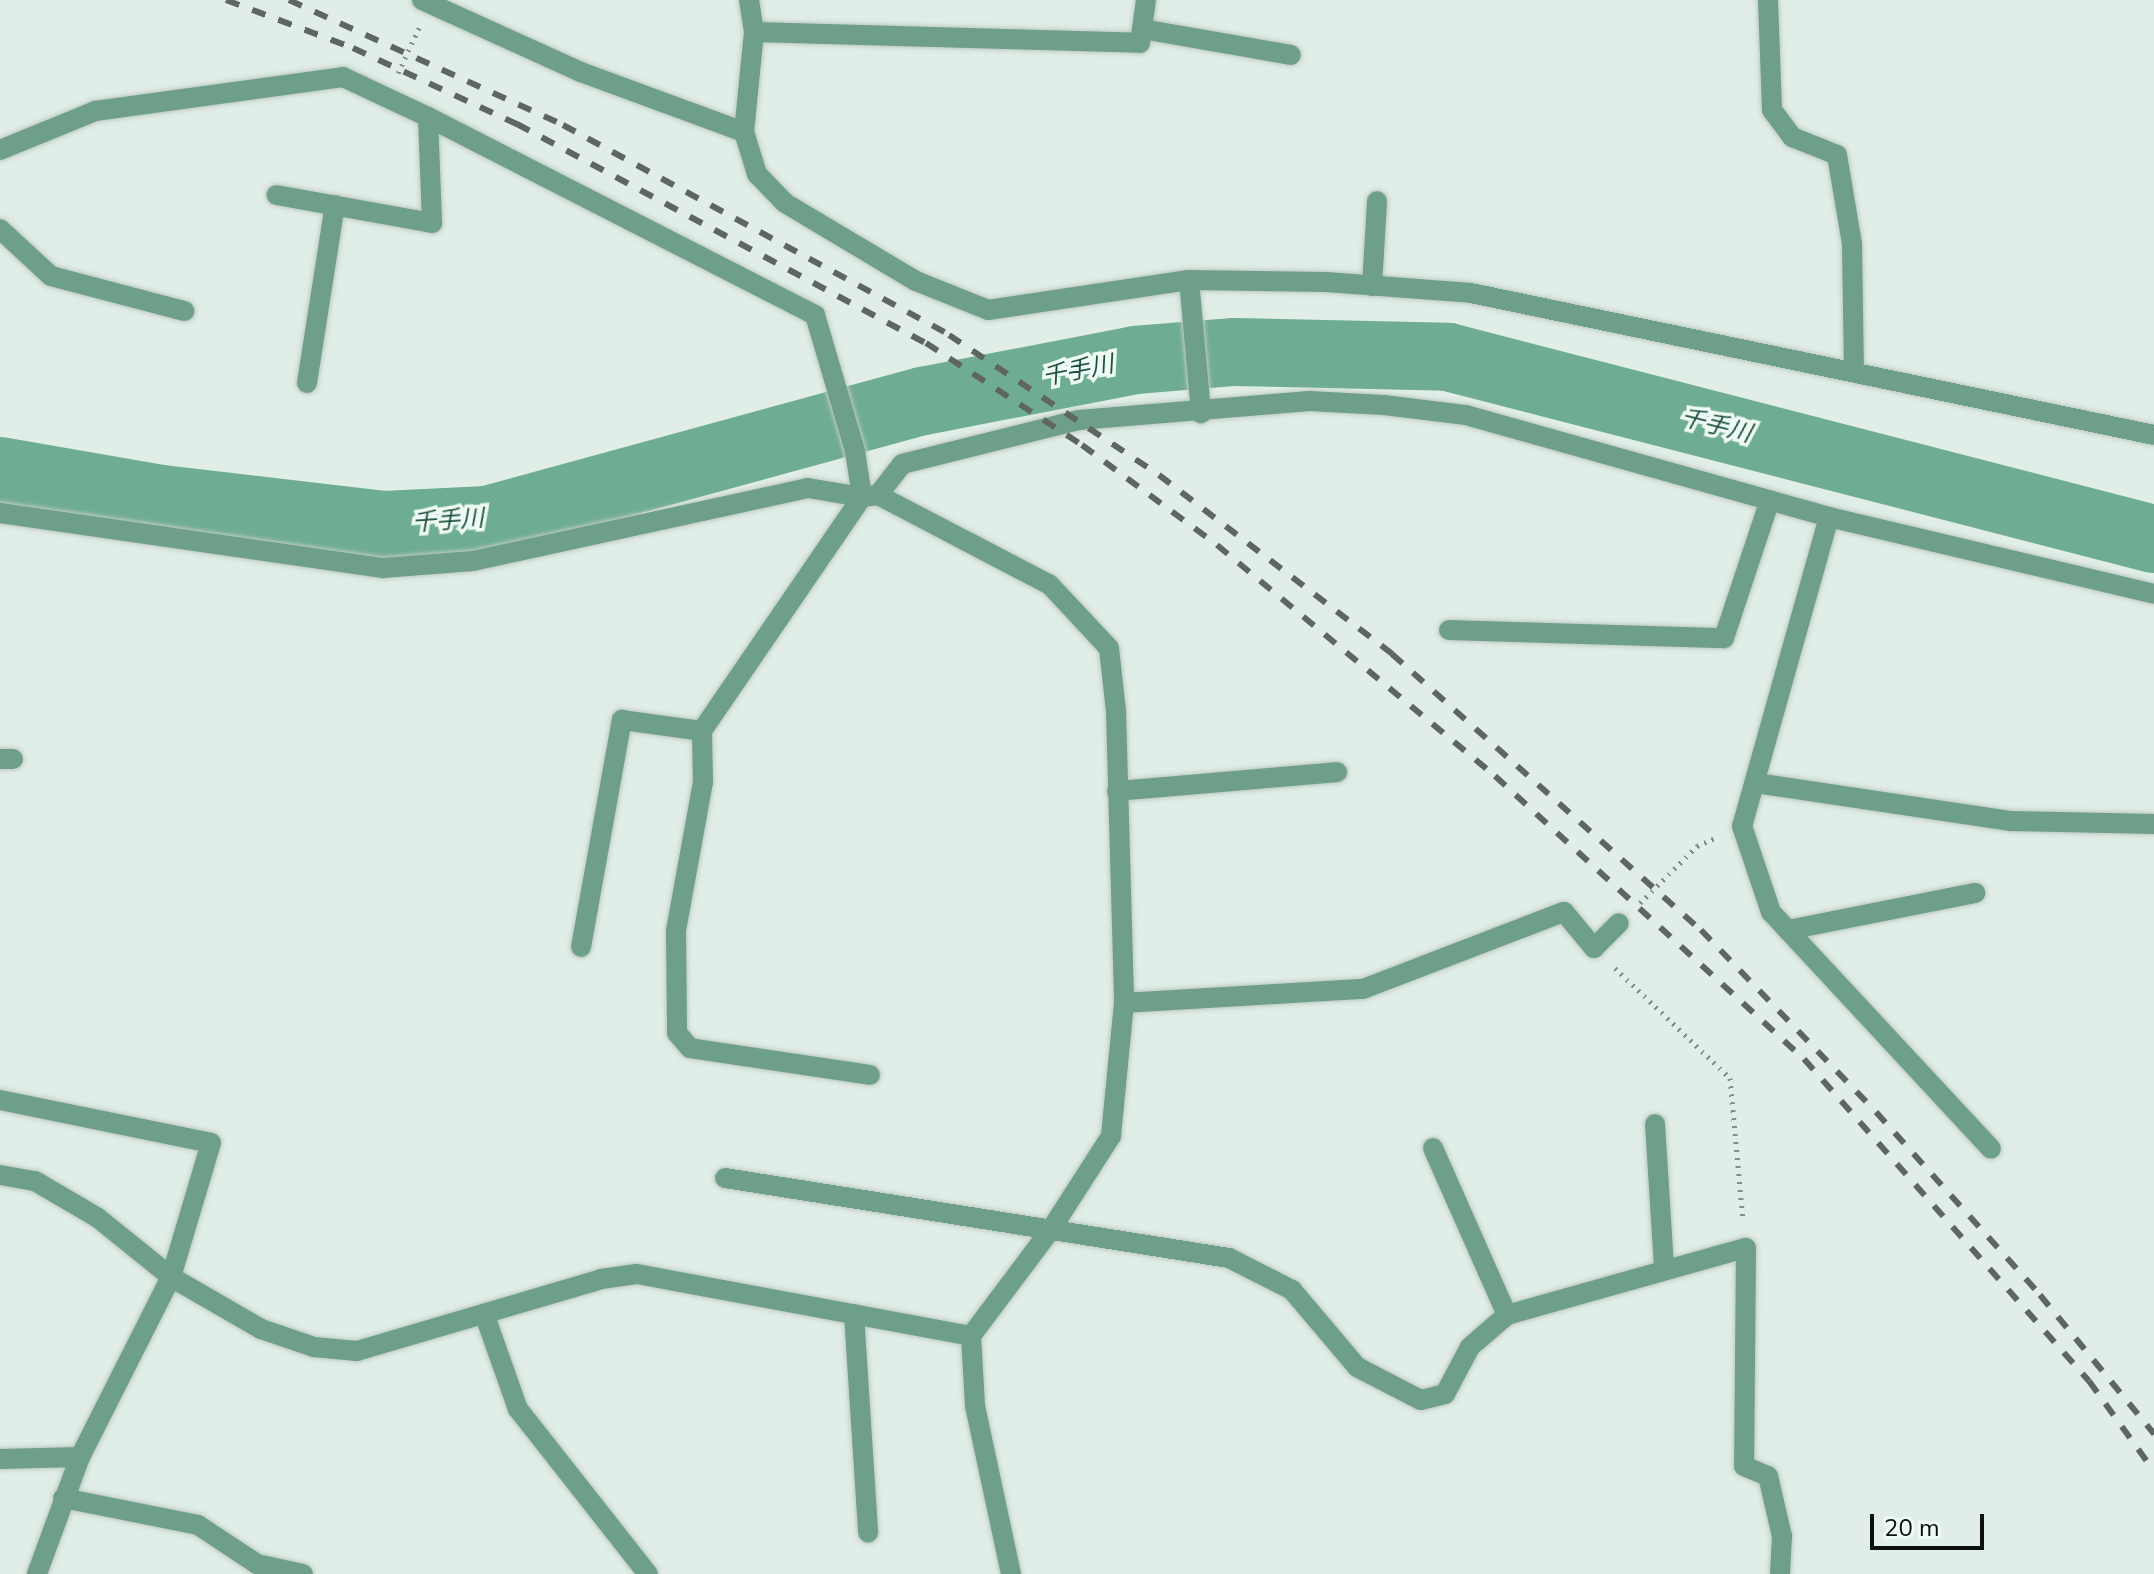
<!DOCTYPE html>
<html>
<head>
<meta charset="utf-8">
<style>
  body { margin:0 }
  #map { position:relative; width:2154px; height:1574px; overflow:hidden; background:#e1ede7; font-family:"Nunito Sans","Noto Sans JP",sans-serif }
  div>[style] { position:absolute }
  .river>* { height:68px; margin:-34px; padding:0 34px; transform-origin:34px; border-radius:34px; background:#6fad93 }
  .path>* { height:5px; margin-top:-2.5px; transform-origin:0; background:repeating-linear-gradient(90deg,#868e8a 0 2px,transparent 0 8px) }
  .roads { filter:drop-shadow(0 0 2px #bfcac4) drop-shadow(0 0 2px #bfcac4) }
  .minor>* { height:20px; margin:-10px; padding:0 10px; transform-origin:10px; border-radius:10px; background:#6e9f8a }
  .rail>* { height:6px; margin-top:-3px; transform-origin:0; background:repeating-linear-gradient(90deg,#5f6662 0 14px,transparent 0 28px) }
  span { translate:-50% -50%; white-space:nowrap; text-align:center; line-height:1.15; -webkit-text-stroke:7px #eefaf4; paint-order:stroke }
  .water-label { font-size:24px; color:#1f513f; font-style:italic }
  .scale { position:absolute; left:1870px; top:1514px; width:114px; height:36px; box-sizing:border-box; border:4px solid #0c100e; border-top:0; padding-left:10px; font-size:24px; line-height:28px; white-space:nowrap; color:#0c100e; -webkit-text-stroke:6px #eefaf4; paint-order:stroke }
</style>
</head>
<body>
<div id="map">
  <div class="river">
    <div style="left:0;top:471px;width:164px;rotate:9.8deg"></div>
    <div style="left:162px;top:499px;width:224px;rotate:6.7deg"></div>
    <div style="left:384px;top:525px;width:103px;rotate:-2.8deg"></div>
    <div style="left:487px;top:520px;width:452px;rotate:-15.3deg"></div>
    <div style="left:923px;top:401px;width:216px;rotate:-10.9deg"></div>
    <div style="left:1135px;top:360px;width:100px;rotate:-4.6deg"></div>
    <div style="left:1235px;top:352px;width:213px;rotate:1.3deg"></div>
    <div style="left:1448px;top:357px;width:729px;rotate:14.46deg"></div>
  </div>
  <div class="path">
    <div style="left:398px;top:73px;width:50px;rotate:-65deg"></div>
    <div style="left:1640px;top:903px;width:81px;rotate:-45deg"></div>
    <div style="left:1697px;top:846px;width:22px;rotate:-24deg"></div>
    <div style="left:1615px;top:968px;width:159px;rotate:43.7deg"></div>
    <div style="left:1730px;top:1078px;width:144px;rotate:84.8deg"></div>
  </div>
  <div class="roads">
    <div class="minor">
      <div style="left:422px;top:0;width:175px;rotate:24.4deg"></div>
      <div style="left:581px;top:72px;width:174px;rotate:20.2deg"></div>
      <div style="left:749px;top:0;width:32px;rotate:81deg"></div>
      <div style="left:754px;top:32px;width:100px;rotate:95.7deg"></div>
      <div style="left:744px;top:132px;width:44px;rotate:72.8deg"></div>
      <div style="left:757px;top:174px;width:40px;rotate:46deg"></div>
      <div style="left:785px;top:203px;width:152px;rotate:30.8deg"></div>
      <div style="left:916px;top:281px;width:78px;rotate:21.9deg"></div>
      <div style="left:988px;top:310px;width:203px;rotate:-8.5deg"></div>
      <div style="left:1189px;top:280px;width:137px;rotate:0.8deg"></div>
      <div style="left:1326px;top:282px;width:145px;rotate:4.3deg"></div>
      <div style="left:1471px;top:293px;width:698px;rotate:11.74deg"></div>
      <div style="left:1768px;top:0;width:110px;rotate:87.9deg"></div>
      <div style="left:1772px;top:110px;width:34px;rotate:53deg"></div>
      <div style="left:1792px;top:137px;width:48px;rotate:21.8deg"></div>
      <div style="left:1837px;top:155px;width:90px;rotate:80.4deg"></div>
      <div style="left:1852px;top:244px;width:125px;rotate:89.1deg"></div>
      <div style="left:1142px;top:29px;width:151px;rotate:9.9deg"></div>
      <div style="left:754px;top:32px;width:386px;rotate:1.6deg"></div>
      <div style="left:1140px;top:43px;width:43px;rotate:-82.1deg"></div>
      <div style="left:428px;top:117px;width:435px;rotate:27.1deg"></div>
      <div style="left:815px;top:315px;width:142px;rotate:73.6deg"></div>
      <div style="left:855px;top:451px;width:47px;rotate:81.3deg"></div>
      <div style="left:862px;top:497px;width:283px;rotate:124.4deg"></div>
      <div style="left:702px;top:731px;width:51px;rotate:88.9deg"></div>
      <div style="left:703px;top:782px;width:151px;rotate:100.3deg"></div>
      <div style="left:676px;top:931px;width:102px;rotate:89.4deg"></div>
      <div style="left:677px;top:1033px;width:20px;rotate:49deg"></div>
      <div style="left:690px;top:1048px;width:182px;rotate:8.5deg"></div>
      <div style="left:0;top:150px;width:103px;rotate:-22.3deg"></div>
      <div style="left:95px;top:111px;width:250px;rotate:-7.8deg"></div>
      <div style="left:343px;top:77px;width:94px;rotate:25.2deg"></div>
      <div style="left:428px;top:117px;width:106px;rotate:87.8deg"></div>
      <div style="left:432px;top:223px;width:158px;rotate:-169.8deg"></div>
      <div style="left:0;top:229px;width:69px;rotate:42.7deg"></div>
      <div style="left:51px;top:276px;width:138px;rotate:14.7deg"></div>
      <div style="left:1189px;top:280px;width:134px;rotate:84.8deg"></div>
      <div style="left:1372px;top:286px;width:85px;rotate:-86.6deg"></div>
      <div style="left:307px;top:383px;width:180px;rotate:-81.1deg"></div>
      <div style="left:878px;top:495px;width:39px;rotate:-52deg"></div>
      <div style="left:902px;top:464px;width:182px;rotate:-14deg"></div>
      <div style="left:1079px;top:420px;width:231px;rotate:-4.7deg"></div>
      <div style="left:1309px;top:401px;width:75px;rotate:3.1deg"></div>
      <div style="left:1384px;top:405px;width:83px;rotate:7deg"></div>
      <div style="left:1466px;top:415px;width:377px;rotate:15.7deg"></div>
      <div style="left:1829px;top:517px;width:334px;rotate:13.3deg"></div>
      <div style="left:0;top:513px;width:387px;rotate:8.2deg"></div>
      <div style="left:383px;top:568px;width:90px;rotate:-4.4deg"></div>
      <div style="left:473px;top:561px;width:343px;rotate:-12.3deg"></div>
      <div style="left:808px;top:488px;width:55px;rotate:9.5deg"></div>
      <div style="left:862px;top:497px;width:16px;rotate:-7deg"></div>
      <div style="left:878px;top:495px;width:194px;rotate:27.6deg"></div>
      <div style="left:1050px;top:585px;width:86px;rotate:46.9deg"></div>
      <div style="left:1109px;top:648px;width:63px;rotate:83.7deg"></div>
      <div style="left:1116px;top:711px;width:292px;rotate:88.4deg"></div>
      <div style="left:1124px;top:1003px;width:134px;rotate:95.6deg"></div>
      <div style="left:1111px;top:1136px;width:109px;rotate:122.7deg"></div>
      <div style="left:1052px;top:1228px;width:135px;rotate:126.9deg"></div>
      <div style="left:971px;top:1336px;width:70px;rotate:86.7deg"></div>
      <div style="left:975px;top:1406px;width:172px;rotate:77.9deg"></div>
      <div style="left:1829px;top:517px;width:321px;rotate:105.7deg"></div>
      <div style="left:1742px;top:826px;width:91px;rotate:71.4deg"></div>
      <div style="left:1771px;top:912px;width:323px;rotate:47.1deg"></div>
      <div style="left:1449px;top:630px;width:275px;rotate:1.7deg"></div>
      <div style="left:1724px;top:638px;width:145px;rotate:-71.6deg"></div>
      <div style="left:0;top:759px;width:13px"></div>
      <div style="left:1756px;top:783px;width:258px;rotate:8.5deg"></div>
      <div style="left:2011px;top:821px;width:143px;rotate:1.2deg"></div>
      <div style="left:1117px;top:791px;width:221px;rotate:-4.9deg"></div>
      <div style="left:1788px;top:930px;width:191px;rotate:-11.2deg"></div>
      <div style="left:581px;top:947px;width:231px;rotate:-79.8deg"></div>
      <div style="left:622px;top:720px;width:81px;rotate:7.8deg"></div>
      <div style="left:1124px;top:1003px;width:239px;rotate:-3.4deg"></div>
      <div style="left:1363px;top:989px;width:215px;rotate:-21deg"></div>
      <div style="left:1564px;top:912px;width:47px;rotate:50.2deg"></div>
      <div style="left:1594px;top:948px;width:35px;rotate:-45deg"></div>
      <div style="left:0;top:1100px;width:215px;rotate:11.5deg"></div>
      <div style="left:211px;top:1143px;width:140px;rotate:106.6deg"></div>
      <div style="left:171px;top:1277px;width:202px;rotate:116.8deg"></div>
      <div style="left:80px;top:1457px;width:125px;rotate:110.2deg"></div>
      <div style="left:1655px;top:1124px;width:143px;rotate:86.4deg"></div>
      <div style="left:1433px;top:1148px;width:183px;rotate:66.1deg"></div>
      <div style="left:0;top:1175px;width:36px;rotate:10deg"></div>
      <div style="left:35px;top:1181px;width:73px;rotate:30.4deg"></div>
      <div style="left:98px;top:1218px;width:94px;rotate:38.9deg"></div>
      <div style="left:171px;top:1277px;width:104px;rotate:30deg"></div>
      <div style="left:261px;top:1329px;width:56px;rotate:18.8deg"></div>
      <div style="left:314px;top:1347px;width:43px;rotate:5.3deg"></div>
      <div style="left:357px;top:1351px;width:254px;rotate:-16.4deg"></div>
      <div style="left:601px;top:1279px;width:36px;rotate:-8deg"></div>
      <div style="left:637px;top:1274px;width:340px;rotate:10.5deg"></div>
      <div style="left:725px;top:1178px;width:510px;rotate:9.02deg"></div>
      <div style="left:1229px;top:1258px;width:71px;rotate:26.9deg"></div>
      <div style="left:1292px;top:1290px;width:101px;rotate:49.8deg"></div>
      <div style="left:1357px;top:1367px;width:72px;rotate:27.3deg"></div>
      <div style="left:1421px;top:1400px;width:25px;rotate:-14deg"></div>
      <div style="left:1445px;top:1394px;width:53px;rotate:-62deg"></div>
      <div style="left:1470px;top:1347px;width:49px;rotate:-40.9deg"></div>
      <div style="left:1507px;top:1315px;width:248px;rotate:-15.7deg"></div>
      <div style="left:1746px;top:1248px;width:218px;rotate:90.5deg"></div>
      <div style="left:1744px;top:1466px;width:26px;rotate:23deg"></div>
      <div style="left:1768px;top:1476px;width:62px;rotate:76.9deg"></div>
      <div style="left:1782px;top:1536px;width:38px;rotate:93deg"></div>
      <div style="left:854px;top:1314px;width:219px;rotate:86.3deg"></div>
      <div style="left:485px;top:1316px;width:99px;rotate:70.5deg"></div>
      <div style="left:518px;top:1409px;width:210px;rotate:51.8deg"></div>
      <div style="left:0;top:1459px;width:80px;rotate:-1.4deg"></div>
      <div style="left:63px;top:1498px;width:138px;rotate:11.3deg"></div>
      <div style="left:198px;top:1525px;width:71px;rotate:33.5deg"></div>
      <div style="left:257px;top:1564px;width:47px;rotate:12.3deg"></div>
    </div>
  </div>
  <div class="rail">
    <div style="left:226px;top:0;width:136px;rotate:20.7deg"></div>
    <div style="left:353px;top:48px;width:181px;rotate:24.9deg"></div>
    <div style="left:517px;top:124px;width:464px;rotate:28.2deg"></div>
    <div style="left:926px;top:343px;width:186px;rotate:33.2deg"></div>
    <div style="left:1082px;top:445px;width:168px;rotate:36.5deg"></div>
    <div style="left:1217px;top:545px;width:361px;rotate:39.7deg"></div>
    <div style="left:1495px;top:776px;width:419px;rotate:42.5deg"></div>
    <div style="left:1804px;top:1059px;width:430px;rotate:48.5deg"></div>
    <div style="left:2089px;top:1381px;width:111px;rotate:54.2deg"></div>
    <div style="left:289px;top:0;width:301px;rotate:24.5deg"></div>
    <div style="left:563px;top:125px;width:439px;rotate:28.5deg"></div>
    <div style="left:949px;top:335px;width:252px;rotate:33.7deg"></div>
    <div style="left:1159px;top:475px;width:294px;rotate:37.5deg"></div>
    <div style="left:1392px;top:654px;width:414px;rotate:41.8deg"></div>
    <div style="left:1701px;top:930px;width:252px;rotate:46.1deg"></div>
    <div style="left:1876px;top:1112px;width:246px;rotate:48.1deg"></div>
    <div style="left:2040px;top:1295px;width:180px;rotate:50.6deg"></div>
  </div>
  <div class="water-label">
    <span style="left:1078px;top:371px;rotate:-11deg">千手川</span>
    <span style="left:1716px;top:426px;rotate:14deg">千手川</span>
    <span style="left:448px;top:521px;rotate:-4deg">千手川</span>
  </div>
  <div class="scale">20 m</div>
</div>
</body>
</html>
